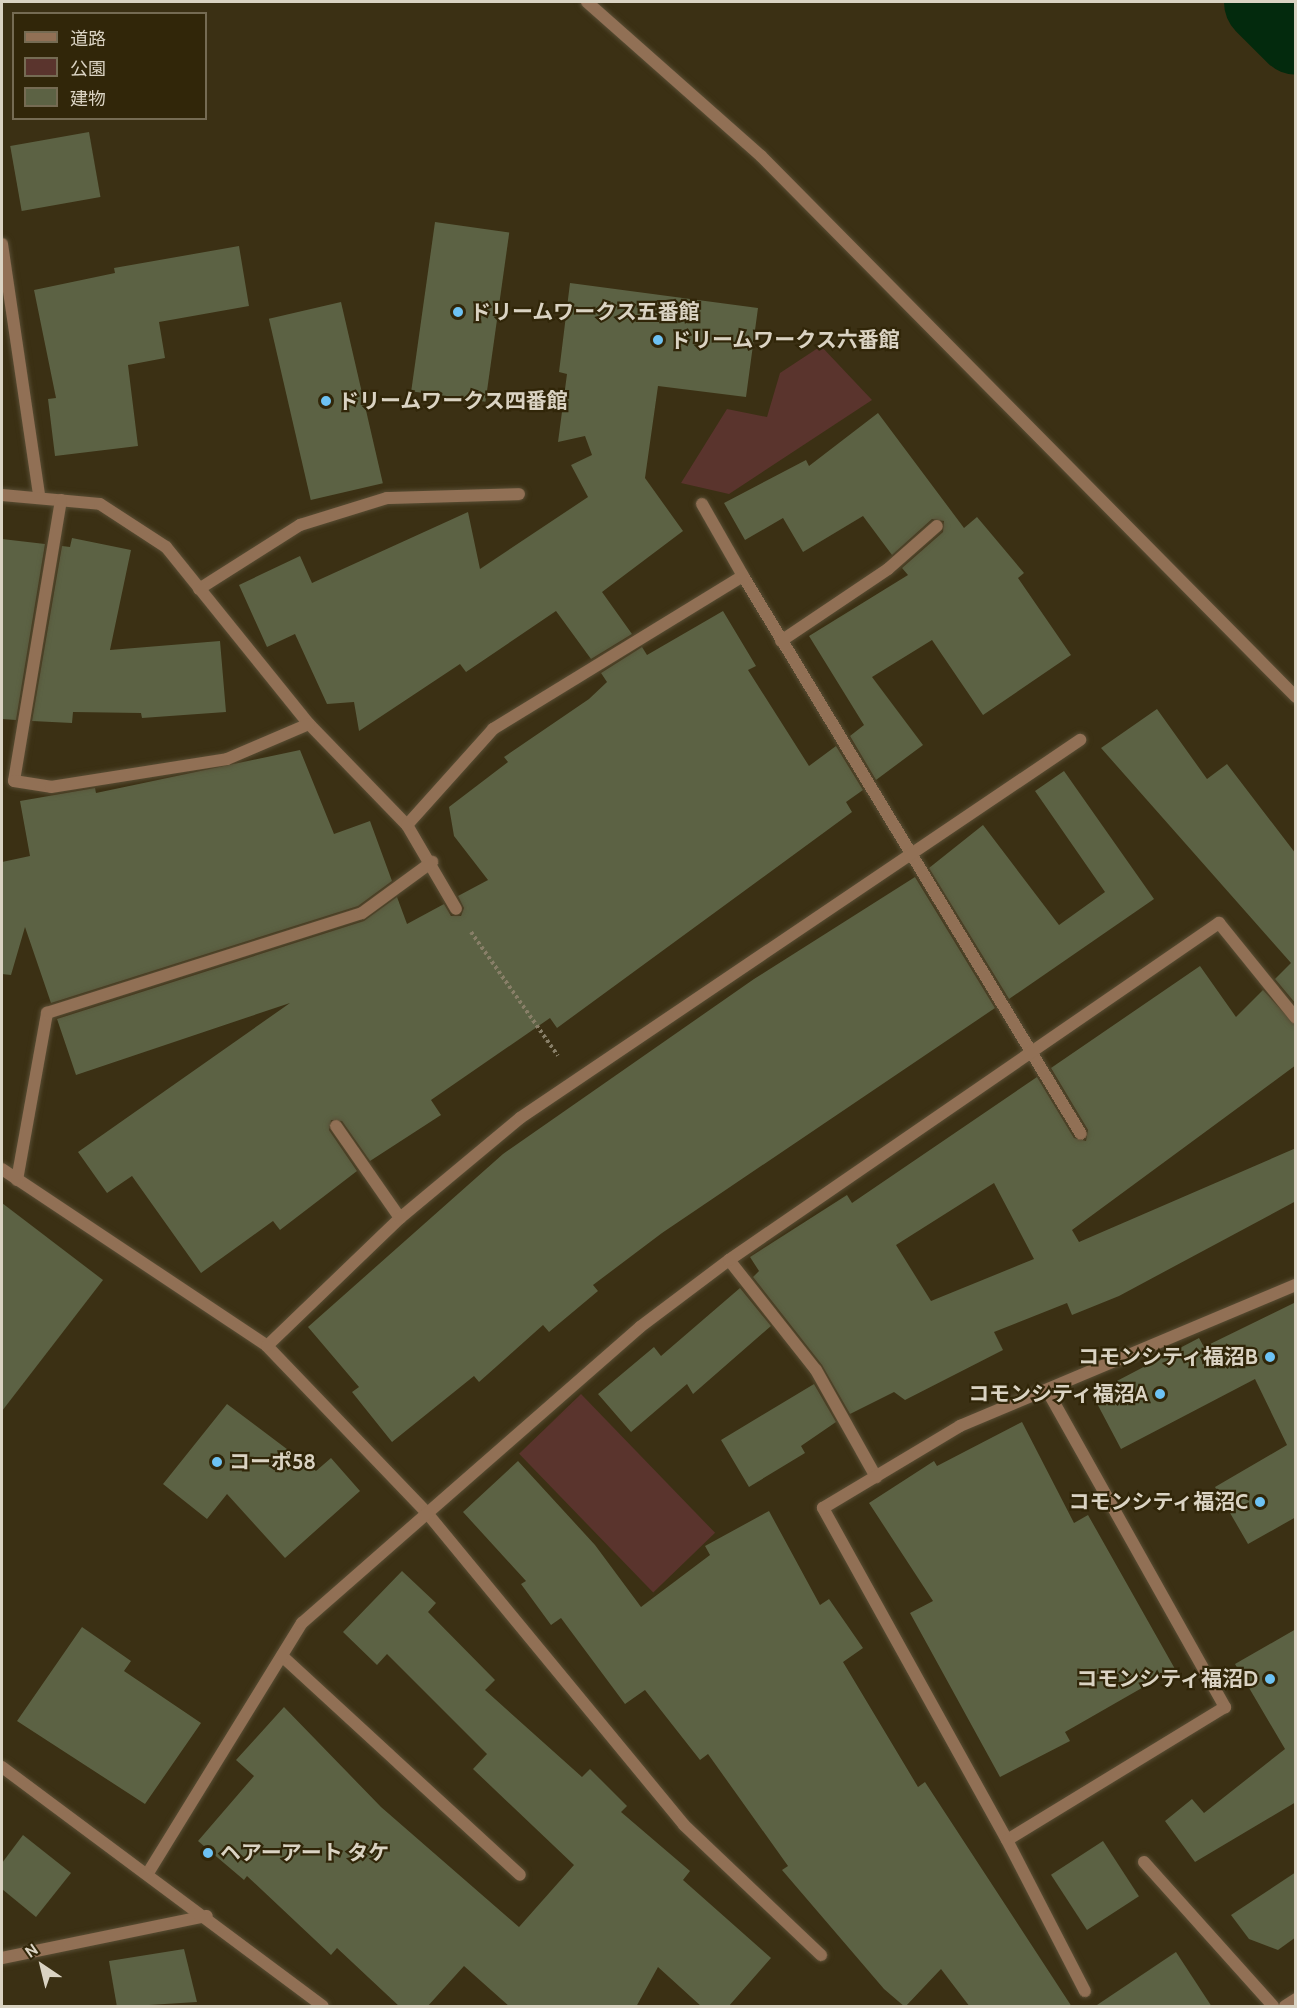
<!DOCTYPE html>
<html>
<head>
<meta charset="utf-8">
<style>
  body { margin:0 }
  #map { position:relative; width:1297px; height:2008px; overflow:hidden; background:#3b3014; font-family:Cabin,"Noto Sans JP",sans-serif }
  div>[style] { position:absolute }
  .green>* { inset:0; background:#5a342d; transform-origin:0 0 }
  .river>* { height:81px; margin:-40.5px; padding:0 40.5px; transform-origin:40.5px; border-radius:40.5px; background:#032a0d }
  .building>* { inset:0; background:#5c6244; transform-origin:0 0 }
  .path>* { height:4px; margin-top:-2px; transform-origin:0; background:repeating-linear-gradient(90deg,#887f68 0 3px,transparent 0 6px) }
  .roads { filter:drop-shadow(0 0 2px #584d34) drop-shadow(0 0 2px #584d34) }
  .service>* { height:12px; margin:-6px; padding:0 6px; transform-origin:6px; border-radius:6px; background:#917055 }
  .minor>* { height:12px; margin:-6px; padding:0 6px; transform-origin:6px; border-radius:6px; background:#917055 }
  .tertiary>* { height:12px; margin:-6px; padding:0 6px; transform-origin:6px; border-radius:6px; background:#917055 }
  .dots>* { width:16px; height:16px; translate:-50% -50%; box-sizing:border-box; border:3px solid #312609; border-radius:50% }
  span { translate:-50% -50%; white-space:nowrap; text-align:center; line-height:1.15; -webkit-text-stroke:4.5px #312609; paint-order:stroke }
  .poi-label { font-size:21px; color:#dad3c3; font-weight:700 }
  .left { translate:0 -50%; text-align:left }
  .right { translate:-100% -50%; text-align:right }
  .frame { position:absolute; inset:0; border:3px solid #dad3c3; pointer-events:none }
  .legend { position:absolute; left:12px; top:12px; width:195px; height:108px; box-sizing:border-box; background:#312609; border:2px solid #756b53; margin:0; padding:8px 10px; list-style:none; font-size:18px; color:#dad3c3 }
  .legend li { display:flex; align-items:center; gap:12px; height:30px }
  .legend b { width:30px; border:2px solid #756b53 }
  .north { position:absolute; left:12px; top:1936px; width:60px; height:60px; -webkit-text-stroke:4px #312609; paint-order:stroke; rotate:325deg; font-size:16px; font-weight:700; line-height:24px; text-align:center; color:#dad3c3 }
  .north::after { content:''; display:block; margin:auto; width:21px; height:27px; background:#dad3c3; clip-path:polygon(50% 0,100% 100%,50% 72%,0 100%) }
</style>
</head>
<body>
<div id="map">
  <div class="green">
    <div style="clip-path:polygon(821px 346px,872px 400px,729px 494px,681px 483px,727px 409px,767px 417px,780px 373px)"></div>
    <div style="left:581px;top:1394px;width:193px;height:86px;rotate:46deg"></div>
  </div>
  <div class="river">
    <div style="left:1264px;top:2px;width:45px;rotate:45deg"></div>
  </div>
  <div class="building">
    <div style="left:89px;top:132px;width:66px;height:80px;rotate:80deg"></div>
    <div style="left:435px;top:222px;width:75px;height:171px;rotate:8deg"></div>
    <div style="clip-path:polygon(239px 246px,249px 306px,159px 322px,165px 358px,128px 365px,138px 446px,55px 456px,48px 399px,56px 398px,34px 290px,115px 273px,114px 268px)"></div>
    <div style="clip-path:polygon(570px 283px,758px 308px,746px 397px,658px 386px,645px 478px,683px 531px,602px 592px,632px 634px,591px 659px,556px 611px,466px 672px,460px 664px,359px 731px,354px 702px,327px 704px,295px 634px,267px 647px,239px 585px,300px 556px,312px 583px,468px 512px,480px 569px,588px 497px,571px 465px,592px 455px,585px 436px,558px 442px,567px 374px,559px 372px)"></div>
    <div style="left:341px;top:302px;width:186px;height:74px;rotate:77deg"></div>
    <div style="clip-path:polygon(878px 413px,964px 528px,977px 517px,1024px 573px,1018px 578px,1071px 655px,983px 715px,932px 640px,872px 677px,923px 745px,876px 780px,850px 736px,864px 725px,809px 636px,908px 575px,902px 568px,943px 532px,944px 521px,932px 519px,892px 555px,863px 516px,803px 552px,783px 518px,745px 540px,724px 503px,806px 460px,809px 466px)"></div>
    <div style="clip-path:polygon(72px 538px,131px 550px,110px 650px,220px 641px,226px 712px,142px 718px,141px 713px,73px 712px,72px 723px,32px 721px,62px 546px,70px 547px)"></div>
    <div style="clip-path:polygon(2px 539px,45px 544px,16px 720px,2px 719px)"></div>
    <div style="clip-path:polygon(723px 611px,756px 666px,748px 670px,809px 766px,836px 746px,863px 790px,846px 802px,852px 812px,557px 1028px,550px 1018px,431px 1100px,441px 1115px,370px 1161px,342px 1121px,331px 1120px,329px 1130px,357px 1171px,280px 1230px,273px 1221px,201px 1273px,132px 1176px,107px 1193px,78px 1152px,290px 1003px,76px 1075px,57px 1019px,364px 921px,397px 897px,407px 924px,444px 904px,451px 916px,461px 916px,464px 908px,458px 896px,488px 880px,454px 836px,449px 807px,508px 762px,504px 757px,589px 699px,607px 682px,601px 673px,642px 647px,647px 655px)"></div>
    <div style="clip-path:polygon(1157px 709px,1207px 779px,1227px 764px,1296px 854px,1296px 1004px,1275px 979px,1291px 963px,1101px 748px)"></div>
    <div style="clip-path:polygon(300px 750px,334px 834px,370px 821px,392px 881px,358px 906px,51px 1003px,25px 927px,11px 975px,2px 974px,2px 862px,30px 856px,20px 801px,95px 788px,96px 793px)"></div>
    <div style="clip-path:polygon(1064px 771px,1154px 899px,1009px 999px,929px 868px,983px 825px,1059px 925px,1105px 892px,1035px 791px)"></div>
    <div style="clip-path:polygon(915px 877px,995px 1008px,662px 1233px,593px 1285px,598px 1291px,549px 1332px,543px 1325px,479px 1382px,474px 1376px,392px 1442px,352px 1392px,359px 1387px,308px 1327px,503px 1154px,754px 979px)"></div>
    <div style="clip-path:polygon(evenodd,1200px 966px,1236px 1017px,1263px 990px,1296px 1026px,1296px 1065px,1072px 1230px,1079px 1242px,1296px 1148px,1296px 1201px,1119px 1296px,1072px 1315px,1067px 1303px,994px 1332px,1003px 1350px,905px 1400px,894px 1392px,850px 1414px,822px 1365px,753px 1277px,759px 1271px,750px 1257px,847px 1195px,852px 1203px,1037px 1077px,1074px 1138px,1086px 1141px,1088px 1130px,1051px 1068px,1200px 966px,994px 1183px,1034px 1259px,931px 1301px,896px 1245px,994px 1183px)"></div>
    <div style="clip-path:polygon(2px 1203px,103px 1280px,2px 1411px)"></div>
    <div style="clip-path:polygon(740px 1288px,771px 1326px,693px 1394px,687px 1384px,631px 1432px,598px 1394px,654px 1347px,661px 1356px)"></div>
    <div style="clip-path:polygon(1296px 1302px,1296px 1517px,1248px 1544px,1215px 1487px,1287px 1445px,1255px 1379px,1121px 1449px,1092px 1394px,1199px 1338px,1204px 1347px)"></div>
    <div style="clip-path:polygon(814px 1384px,836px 1422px,801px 1446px,805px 1453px,749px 1487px,721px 1440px)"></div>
    <div style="clip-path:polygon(227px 1404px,316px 1471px,331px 1458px,360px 1491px,285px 1558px,227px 1494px,207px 1519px,163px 1484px)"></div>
    <div style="clip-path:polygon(1022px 1422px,1074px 1523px,1088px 1515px,1175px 1669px,1065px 1732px,1070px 1741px,1000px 1777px,910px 1613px,933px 1601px,869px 1503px,934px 1461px,937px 1466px)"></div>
    <div style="clip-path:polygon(518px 1461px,595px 1545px,641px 1607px,710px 1555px,705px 1546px,769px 1511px,820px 1605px,829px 1599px,863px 1648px,843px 1662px,918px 1787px,925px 1782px,1072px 2007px,970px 2007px,941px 1969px,905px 2007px,884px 1989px,782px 1870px,788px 1866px,708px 1754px,700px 1760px,645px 1690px,625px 1704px,561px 1618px,551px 1625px,521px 1584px,526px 1581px,463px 1512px)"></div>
    <div style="clip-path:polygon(402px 1571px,436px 1603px,428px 1612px,495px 1680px,485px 1690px,582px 1777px,590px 1769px,627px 1806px,621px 1812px,690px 1871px,683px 1880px,771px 1958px,728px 2007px,702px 2007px,658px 1967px,636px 2007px,510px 2007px,464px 1966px,427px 2007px,400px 2007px,337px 1948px,331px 1955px,247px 1876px,244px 1880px,198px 1841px,254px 1776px,236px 1760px,284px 1707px,381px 1807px,519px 1927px,574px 1865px,473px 1769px,487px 1754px,387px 1654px,377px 1665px,343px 1632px)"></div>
    <div style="clip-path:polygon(82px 1627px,131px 1661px,124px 1671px,201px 1723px,145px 1804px,17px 1721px)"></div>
    <div style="clip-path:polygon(1296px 1629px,1296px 1802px,1195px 1862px,1165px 1821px,1192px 1799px,1204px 1813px,1285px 1749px,1235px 1664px)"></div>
    <div style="clip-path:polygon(23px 1835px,71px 1873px,36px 1917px,2px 1889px,2px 1863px)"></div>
    <div style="left:1103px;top:1841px;width:66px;height:62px;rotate:57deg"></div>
    <div style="clip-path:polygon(1296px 1872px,1296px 1937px,1278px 1950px,1249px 1939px,1231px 1915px)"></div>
    <div style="clip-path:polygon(184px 1949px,197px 2002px,117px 2007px,109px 1961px)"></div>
    <div style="clip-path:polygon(1176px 1952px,1212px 2007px,1094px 2007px)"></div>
  </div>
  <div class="path">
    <div style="left:471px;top:932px;width:151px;rotate:54.9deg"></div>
  </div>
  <div class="roads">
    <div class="service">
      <div style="left:199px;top:589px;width:120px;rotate:-32.4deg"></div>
      <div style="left:300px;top:525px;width:91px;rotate:-17.2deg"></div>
      <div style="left:387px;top:498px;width:132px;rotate:-1.7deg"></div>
    </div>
    <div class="minor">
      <div style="left:587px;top:2px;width:232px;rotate:41.5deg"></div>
      <div style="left:761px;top:156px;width:761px;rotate:45.32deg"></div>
      <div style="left:2px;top:244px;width:255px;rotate:81.6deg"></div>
      <div style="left:2px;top:495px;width:98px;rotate:5.2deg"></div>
      <div style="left:100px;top:504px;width:79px;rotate:33.1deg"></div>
      <div style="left:166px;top:547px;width:228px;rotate:51.1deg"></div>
      <div style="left:309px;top:724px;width:141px;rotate:45.9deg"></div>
      <div style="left:407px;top:825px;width:97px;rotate:59.7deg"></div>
      <div style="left:61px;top:500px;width:285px;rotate:99.5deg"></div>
      <div style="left:14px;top:781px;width:37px;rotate:9deg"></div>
      <div style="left:51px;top:787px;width:178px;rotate:-9deg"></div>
      <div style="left:227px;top:759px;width:89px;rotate:-23.1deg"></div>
      <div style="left:702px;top:504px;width:83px;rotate:60.3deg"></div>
      <div style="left:781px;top:641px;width:129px;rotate:-33.9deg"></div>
      <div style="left:888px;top:569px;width:65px;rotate:-41.3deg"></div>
      <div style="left:407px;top:825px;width:129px;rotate:-48.1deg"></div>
      <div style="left:493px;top:729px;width:293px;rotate:-31.5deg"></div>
      <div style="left:743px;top:576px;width:652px;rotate:58.8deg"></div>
      <div style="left:336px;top:1126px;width:112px;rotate:55.2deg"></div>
      <div style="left:2px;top:1169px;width:319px;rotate:33.7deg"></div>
      <div style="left:267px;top:1346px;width:231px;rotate:46.2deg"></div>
      <div style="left:427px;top:1513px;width:404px;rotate:50.5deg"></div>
      <div style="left:684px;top:1825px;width:189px;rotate:43.5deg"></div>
      <div style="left:17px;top:1180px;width:170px;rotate:-79.8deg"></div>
      <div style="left:47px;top:1013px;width:330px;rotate:-17.6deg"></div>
      <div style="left:362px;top:913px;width:87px;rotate:-36.1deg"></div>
      <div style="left:729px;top:1260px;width:140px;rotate:51.7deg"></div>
      <div style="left:816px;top:1370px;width:123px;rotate:60.7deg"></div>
      <div style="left:267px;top:1346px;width:185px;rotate:-43.9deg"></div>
      <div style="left:400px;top:1218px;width:156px;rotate:-39.8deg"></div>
      <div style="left:520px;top:1118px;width:676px;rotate:-34.02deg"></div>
      <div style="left:1047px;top:1390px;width:364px;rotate:60.7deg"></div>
      <div style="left:1225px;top:1707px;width:255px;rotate:148.6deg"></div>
      <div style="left:1007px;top:1840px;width:380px;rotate:-119deg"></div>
      <div style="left:823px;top:1508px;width:160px;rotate:-30.9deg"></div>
      <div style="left:960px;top:1426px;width:364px;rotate:-22.8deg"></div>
      <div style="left:282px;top:1656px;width:323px;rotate:42.6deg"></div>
      <div style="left:1007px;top:1840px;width:170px;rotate:62.7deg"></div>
      <div style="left:1144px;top:1862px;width:193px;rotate:48.1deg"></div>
      <div style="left:148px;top:1873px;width:294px;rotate:-58.4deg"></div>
      <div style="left:302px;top:1623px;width:449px;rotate:-41.2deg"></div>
      <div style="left:640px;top:1327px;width:111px;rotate:-37deg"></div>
      <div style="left:729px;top:1260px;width:595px;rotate:-34.52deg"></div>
      <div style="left:1219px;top:923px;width:122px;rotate:51deg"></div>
      <div style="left:2px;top:1958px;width:209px;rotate:-11.6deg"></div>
      <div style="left:1285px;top:2006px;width:13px;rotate:-32deg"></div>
    </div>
    <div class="tertiary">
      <div style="left:2px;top:1767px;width:400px;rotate:36.7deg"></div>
    </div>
  </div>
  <div class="dots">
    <div style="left:458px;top:312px;background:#6dc2f3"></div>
    <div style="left:658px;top:340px;background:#6dc2f3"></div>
    <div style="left:326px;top:401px;background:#6dc2f3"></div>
    <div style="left:1270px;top:1357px;background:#6dc2f3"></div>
    <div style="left:1160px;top:1394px;background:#6dc2f3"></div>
    <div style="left:217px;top:1462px;background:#6dc2f3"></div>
    <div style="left:1260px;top:1502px;background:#6dc2f3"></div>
    <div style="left:1270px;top:1679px;background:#6dc2f3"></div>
    <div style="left:208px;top:1853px;background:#6dc2f3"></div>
  </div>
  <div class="poi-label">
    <span class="left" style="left:470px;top:312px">ドリームワークス五番館</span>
    <span class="left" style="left:670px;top:340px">ドリームワークス六番館</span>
    <span class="left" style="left:338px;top:401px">ドリームワークス四番館</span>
    <span class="right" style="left:1258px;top:1357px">コモンシティ福沼B</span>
    <span class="right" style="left:1148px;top:1394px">コモンシティ福沼A</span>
    <span class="left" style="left:229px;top:1462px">コーポ58</span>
    <span class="right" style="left:1248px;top:1502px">コモンシティ福沼C</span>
    <span class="right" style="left:1258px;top:1679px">コモンシティ福沼D</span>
    <span class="left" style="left:220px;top:1853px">ヘアーアート タケ</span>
  </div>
  <div class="frame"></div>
  <ul class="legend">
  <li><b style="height:8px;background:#917055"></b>道路</li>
  <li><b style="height:16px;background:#5a342d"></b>公園</li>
  <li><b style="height:16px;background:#5c6244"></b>建物</li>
  </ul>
  <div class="north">N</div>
</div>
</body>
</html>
